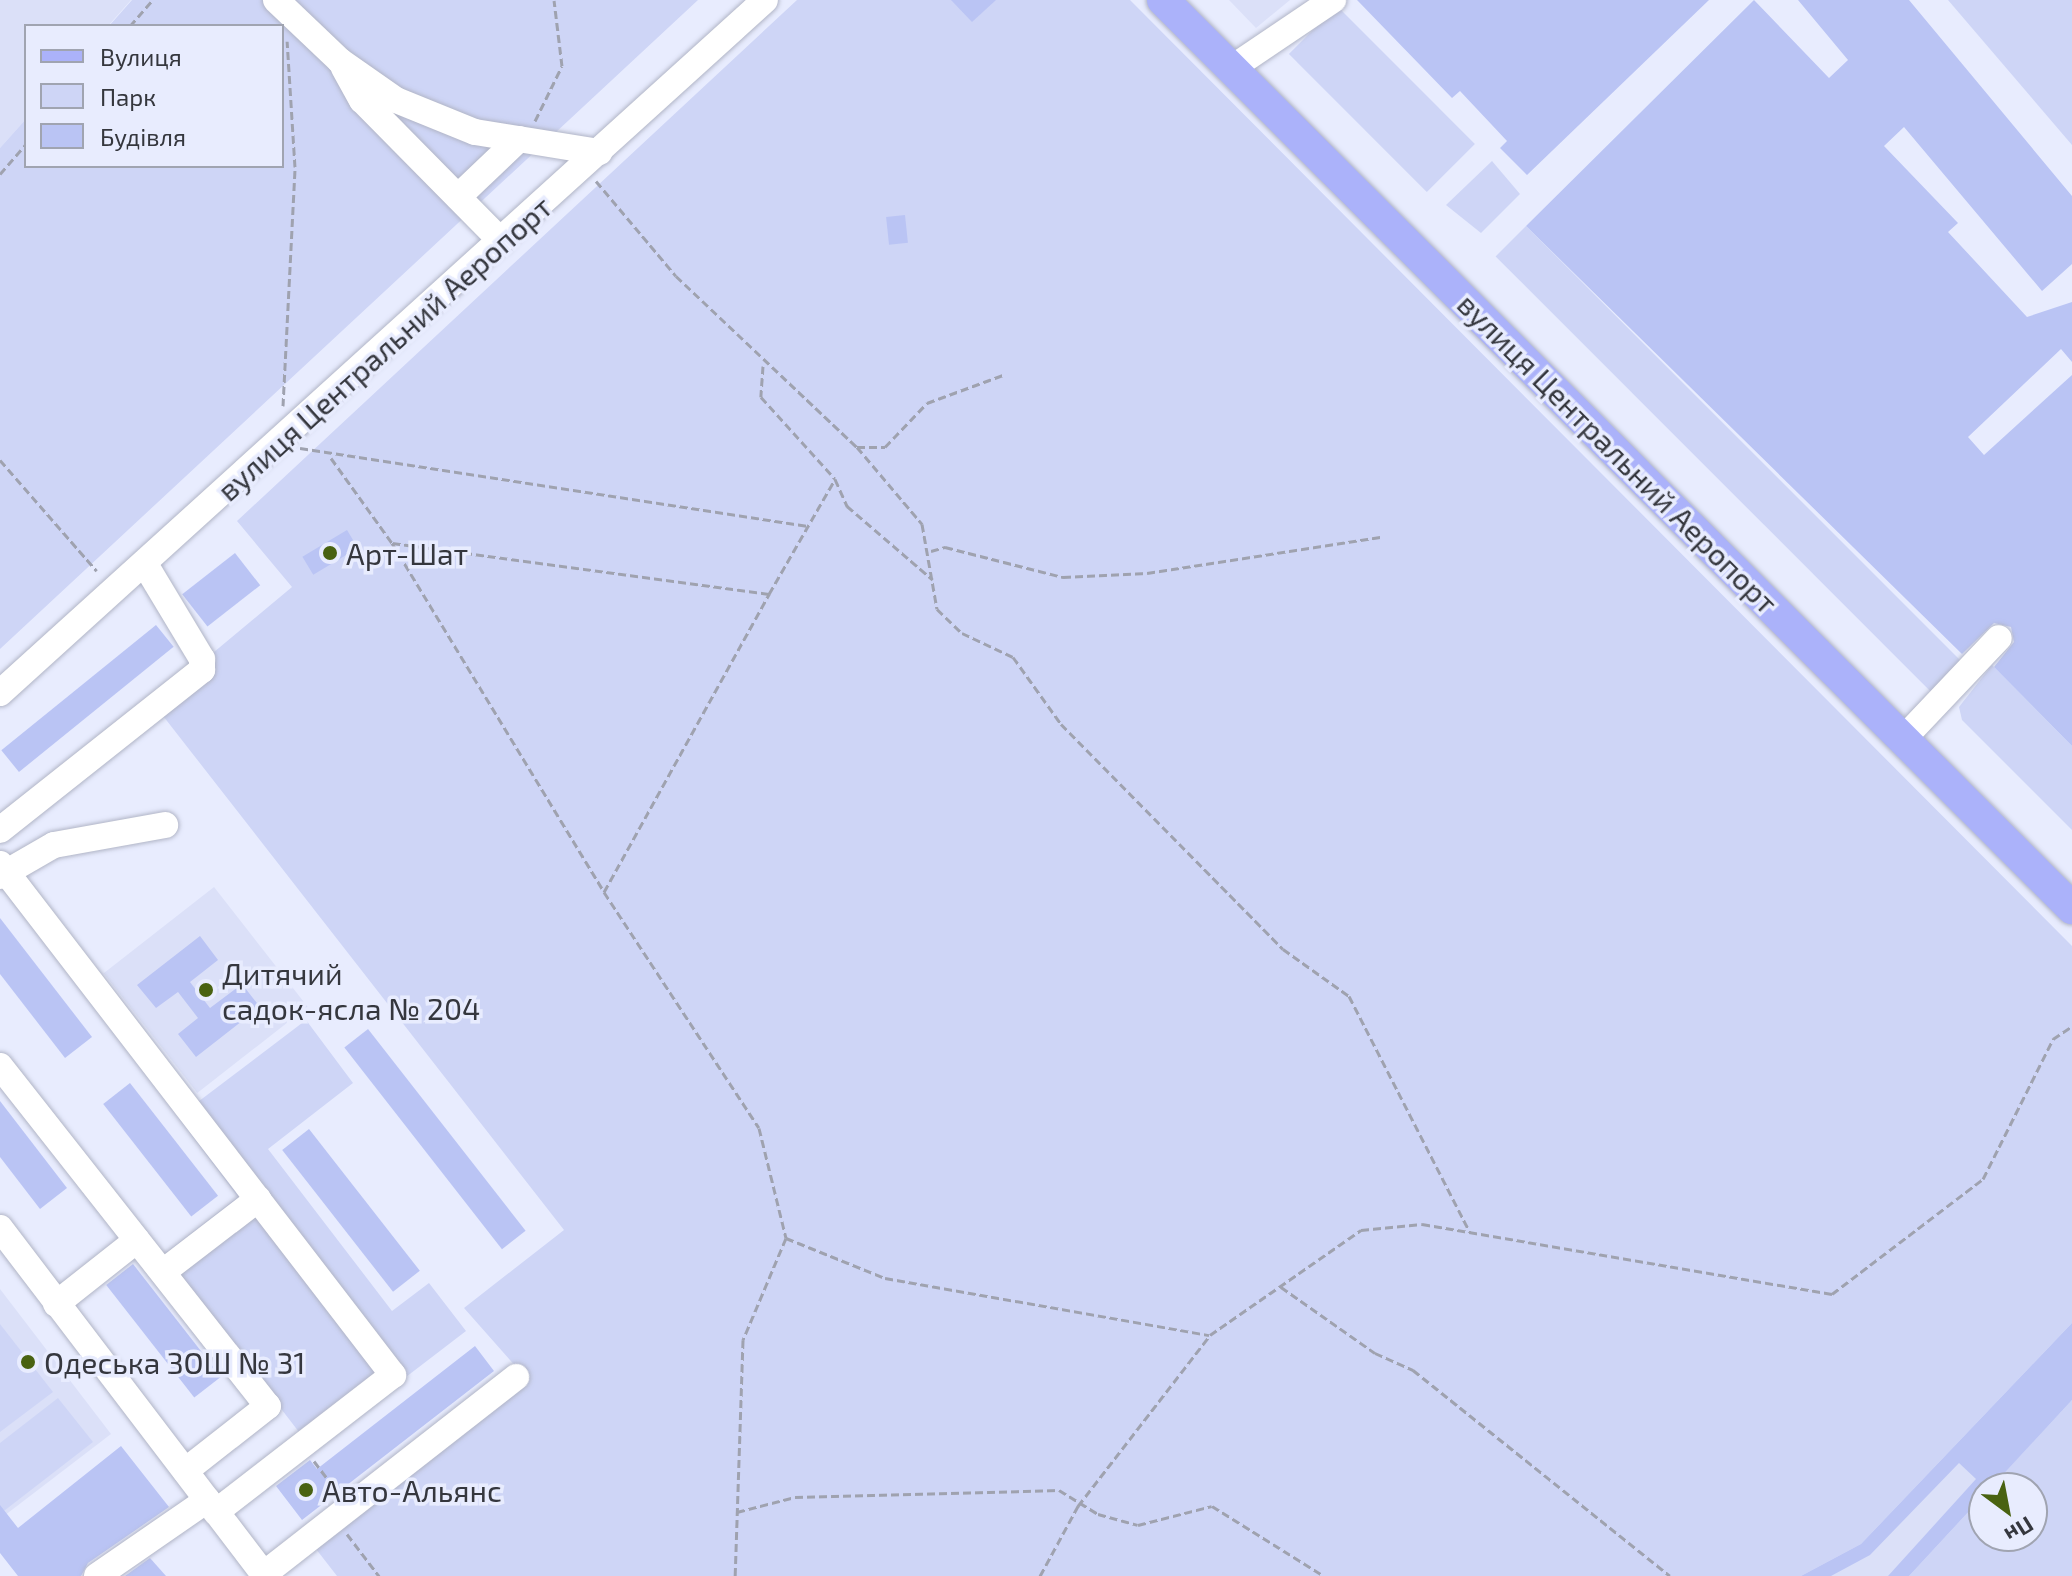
<!DOCTYPE html>
<html>
<head>
<meta charset="utf-8">
<style>
  body { margin:0 }
  #map { position:relative; width:2072px; height:1576px; overflow:hidden; background:#e8ecfe; font-family:"Exo 2",sans-serif }
  div>[style] { position:absolute }
  .built>* { inset:0; background:#dbe0f8; transform-origin:0 0 }
  .green>* { inset:0; background:#ced5f6; transform-origin:0 0 }
  .building>* { inset:0; background:#bac4f4; transform-origin:0 0 }
  .path>* { height:3px; margin-top:-1.5px; transform-origin:0; background:repeating-linear-gradient(90deg,#9fa2af 0 8px,transparent 0 12px) }
  .roads { filter:drop-shadow(0 0 2px #b1b5c6) drop-shadow(0 0 2px #b1b5c6) }
  .minor>* { height:26px; margin:-13px; padding:0 13px; transform-origin:13px; border-radius:13px; background:#fff }
  .major>* { height:32px; margin:-16px; padding:0 16px; transform-origin:16px; border-radius:16px; background:#abb2fa }
  .dots>* { width:22px; height:22px; translate:-50% -50%; box-sizing:border-box; border:4px solid #e8ecfe; border-radius:50% }
  span { translate:-50% -50%; white-space:nowrap; text-align:center; line-height:1.15; -webkit-text-stroke:7px #e8ecfe; paint-order:stroke }
  .street-label { font-size:30px; color:#35373e }
  .poi-label { font-size:30px; color:#35373e }
  .left { translate:0 -50%; text-align:left }
  .legend { position:absolute; left:24px; top:24px; width:260px; height:144px; box-sizing:border-box; background:#e8ecfe; border:2px solid #a0a4b1; margin:0; padding:10px 14px; list-style:none; font-size:24px; color:#35373e }
  .legend li { display:flex; align-items:center; gap:16px; height:40px }
  .legend b { width:40px; border:2px solid #a0a4b1 }
  .north { position:absolute; left:1968px; top:1472px; width:80px; height:80px; box-sizing:border-box; background:#e8ecfe; border:2px solid #a0a4b1; border-radius:50%; rotate:148deg; font-size:22px; font-weight:700; line-height:32px; text-align:center; color:#35373e }
  .north::after { content:''; display:block; margin:auto; width:28px; height:36px; background:#496211; clip-path:polygon(50% 0,100% 100%,50% 72%,0 100%) }
</style>
</head>
<body>
<div id="map">
  <div class="built">
    <div style="clip-path:polygon(0 0,131px 0,108px 26px,26px 26px,26px 119px,0 148px)"></div>
    <div style="clip-path:polygon(1229px 0,1290px 0,1256px 28px)"></div>
    <div style="left:214px;top:887px;width:152px;height:140px;rotate:52deg"></div>
    <div style="clip-path:polygon(0 1289px,111px 1434px,0 1519px)"></div>
    <div style="clip-path:polygon(2072px 1323px,2072px 1400px,1909px 1576px,1801px 1576px,1861px 1544px)"></div>
  </div>
  <div class="green">
    <div style="clip-path:polygon(132px 0,698px 0,0 649px,0 148px,26px 119px,26px 166px,282px 166px,282px 26px,109px 26px)"></div>
    <div style="clip-path:polygon(797px 0,1130px 0,2072px 946px,2072px 1323px,1861px 1544px,1801px 1576px,337px 1576px,316px 1549px,517px 1368px,464px 1308px,564px 1230px,153px 703px,292px 587px,237px 521px)"></div>
    <div style="clip-path:polygon(1948px 0,2072px 0,2072px 145px)"></div>
    <div style="left:1337px;top:6px;width:195px;height:68px;rotate:45deg"></div>
    <div style="clip-path:polygon(1492px 161px,1520px 194px,1481px 233px,1446px 205px)"></div>
    <div style="left:1526px;top:226px;width:623px;height:43px;rotate:45deg"></div>
    <div style="clip-path:polygon(1992px 665px,2072px 746px,2072px 830px,1962px 720px,1959px 707px)"></div>
    <div style="clip-path:polygon(306px 1020px,353px 1083px,268px 1149px,392px 1311px,429px 1283px,466px 1331px,312px 1449px,163px 1255px,238px 1197px,178px 1117px)"></div>
    <div style="clip-path:polygon(0 1324px,53px 1392px,0 1432px)"></div>
    <div style="clip-path:polygon(58px 1398px,93px 1442px,0 1514px,0 1443px)"></div>
    <div style="clip-path:polygon(2072px 1400px,2072px 1576px,1909px 1576px,1984px 1495px,1984px 1536px,2032px 1536px,2032px 1488px,1990px 1488px)"></div>
  </div>
  <div class="building">
    <div style="clip-path:polygon(951px 0,996px 0,972px 22px)"></div>
    <div style="clip-path:polygon(1357px 0,1709px 0,1527px 175px,1500px 148px,1507px 141px,1460px 91px,1452px 98px)"></div>
    <div style="clip-path:polygon(1754px 0,1829px 78px,1848px 60px,1798px 0,1909px 0,2072px 196px,2072px 264px,2042px 291px,1904px 127px,1884px 146px,1958px 223px,1948px 232px,2027px 317px,2072px 302px,2072px 362px,2061px 349px,1968px 437px,1984px 455px,2072px 375px,2072px 746px,1994px 667px,2014px 642px,2011px 627px,1994px 623px,1962px 654px,1526px 226px)"></div>
    <div style="left:905px;top:215px;width:28px;height:19px;rotate:84deg"></div>
    <div style="left:347px;top:530px;width:21px;height:52px;rotate:59deg"></div>
    <div style="left:235px;top:553px;width:41px;height:67px;rotate:52deg"></div>
    <div style="left:156px;top:625px;width:28px;height:199px;rotate:51deg"></div>
    <div style="clip-path:polygon(0 918px,92px 1037px,65px 1058px,0 974px)"></div>
    <div style="clip-path:polygon(200px 936px,218px 960px,190px 982px,210px 1008px,242px 984px,260px 1007px,196px 1057px,178px 1034px,198px 1018px,178px 992px,156px 1008px,137px 985px)"></div>
    <div style="left:368px;top:1029px;width:256px;height:30px;rotate:52deg"></div>
    <div style="left:130px;top:1083px;width:143px;height:34px;rotate:52deg"></div>
    <div style="clip-path:polygon(0 1101px,67px 1188px,40px 1209px,0 1157px)"></div>
    <div style="left:309px;top:1129px;width:180px;height:34px;rotate:52deg"></div>
    <div style="left:133px;top:1264px;width:143px;height:34px;rotate:52deg"></div>
    <div style="clip-path:polygon(2072px 1323px,2072px 1400px,1909px 1576px,1888px 1576px,1976px 1479px,1959px 1463px,1870px 1555px,1831px 1576px,1801px 1576px,1861px 1544px)"></div>
    <div style="clip-path:polygon(475px 1346px,494px 1371px,302px 1520px,276px 1486px,310px 1460px,317px 1469px)"></div>
    <div style="clip-path:polygon(121px 1446px,169px 1507px,88px 1563px,81px 1576px,18px 1576px,0 1553px,0 1505px,18px 1528px)"></div>
    <div style="clip-path:polygon(150px 1558px,166px 1576px,125px 1576px)"></div>
  </div>
  <div class="path">
    <div style="left:130px;top:26px;width:35px;rotate:-49deg"></div>
    <div style="left:535px;top:121px;width:61px;rotate:-63.9deg"></div>
    <div style="left:562px;top:66px;width:66px;rotate:-96.9deg"></div>
    <div style="left:0;top:174px;width:40px;rotate:-49deg"></div>
    <div style="left:596px;top:181px;width:124px;rotate:49.9deg"></div>
    <div style="left:676px;top:276px;width:249px;rotate:43.4deg"></div>
    <div style="left:857px;top:447px;width:101px;rotate:49.8deg"></div>
    <div style="left:922px;top:524px;width:86px;rotate:80deg"></div>
    <div style="left:937px;top:609px;width:35px;rotate:44deg"></div>
    <div style="left:962px;top:633px;width:56px;rotate:25.2deg"></div>
    <div style="left:1013px;top:657px;width:82px;rotate:54.4deg"></div>
    <div style="left:1061px;top:724px;width:316px;rotate:45.4deg"></div>
    <div style="left:1283px;top:949px;width:81px;rotate:35.5deg"></div>
    <div style="left:1349px;top:996px;width:265px;rotate:62.9deg"></div>
    <div style="left:763px;top:366px;width:31px;rotate:94deg"></div>
    <div style="left:761px;top:397px;width:110px;rotate:47.9deg"></div>
    <div style="left:835px;top:479px;width:30px;rotate:66deg"></div>
    <div style="left:847px;top:506px;width:113px;rotate:40.7deg"></div>
    <div style="left:283px;top:406px;width:239px;rotate:-87.1deg"></div>
    <div style="left:295px;top:167px;width:126px;rotate:-93.6deg"></div>
    <div style="left:857px;top:447px;width:28px"></div>
    <div style="left:885px;top:447px;width:61px;rotate:-46.3deg"></div>
    <div style="left:927px;top:403px;width:81px;rotate:-20.2deg"></div>
    <div style="left:300px;top:448px;width:514px;rotate:8.73deg"></div>
    <div style="left:331px;top:458px;width:105px;rotate:54.3deg"></div>
    <div style="left:0;top:460px;width:147px;rotate:48.9deg"></div>
    <div style="left:931px;top:551px;width:15px;rotate:-16deg"></div>
    <div style="left:945px;top:547px;width:122px;rotate:14.3deg"></div>
    <div style="left:1063px;top:577px;width:84px;rotate:-2.7deg"></div>
    <div style="left:1147px;top:573px;width:236px;rotate:-8.8deg"></div>
    <div style="left:769px;top:594px;width:133px;rotate:-60.1deg"></div>
    <div style="left:604px;top:892px;width:341px;rotate:-61deg"></div>
    <div style="left:769px;top:594px;width:380px;rotate:-172.3deg"></div>
    <div style="left:392px;top:543px;width:408px;rotate:58.7deg"></div>
    <div style="left:604px;top:892px;width:282px;rotate:56.7deg"></div>
    <div style="left:759px;top:1128px;width:113px;rotate:76.2deg"></div>
    <div style="left:786px;top:1238px;width:111px;rotate:112.9deg"></div>
    <div style="left:743px;top:1340px;width:236px;rotate:91.9deg"></div>
    <div style="left:786px;top:1238px;width:107px;rotate:22deg"></div>
    <div style="left:885px;top:1278px;width:329px;rotate:10deg"></div>
    <div style="left:1281px;top:1287px;width:115px;rotate:35.1deg"></div>
    <div style="left:1375px;top:1353px;width:42px;rotate:24.1deg"></div>
    <div style="left:1413px;top:1370px;width:329px;rotate:38.7deg"></div>
    <div style="left:314px;top:1461px;width:36px;rotate:53deg"></div>
    <div style="left:737px;top:1512px;width:60px;rotate:-14.5deg"></div>
    <div style="left:795px;top:1497px;width:264px;rotate:-1.5deg"></div>
    <div style="left:1059px;top:1490px;width:46px;rotate:31.6deg"></div>
    <div style="left:1098px;top:1514px;width:41px;rotate:15.4deg"></div>
    <div style="left:1138px;top:1525px;width:76px;rotate:-14.4deg"></div>
    <div style="left:1212px;top:1506px;width:132px;rotate:32deg"></div>
    <div style="left:347px;top:1534px;width:53px;rotate:52.7deg"></div>
    <div style="left:1040px;top:1576px;width:80px;rotate:-61.5deg"></div>
    <div style="left:1078px;top:1506px;width:216px;rotate:-52.3deg"></div>
    <div style="left:1210px;top:1335px;width:184px;rotate:-34.8deg"></div>
    <div style="left:1361px;top:1230px;width:61px;rotate:-5.6deg"></div>
    <div style="left:1422px;top:1224px;width:416px;rotate:9.7deg"></div>
    <div style="left:1832px;top:1294px;width:190px;rotate:-37.3deg"></div>
    <div style="left:1983px;top:1179px;width:157px;rotate:-63.4deg"></div>
    <div style="left:2053px;top:1039px;width:23px;rotate:-34deg"></div>
  </div>
  <div class="roads">
    <div class="minor">
      <div style="left:276px;top:0;width:88px;rotate:43.6deg"></div>
      <div style="left:340px;top:61px;width:68px;rotate:34.9deg"></div>
      <div style="left:396px;top:100px;width:85px;rotate:22.1deg"></div>
      <div style="left:475px;top:132px;width:126px;rotate:9.2deg"></div>
      <div style="left:344px;top:68px;width:37px;rotate:61deg"></div>
      <div style="left:362px;top:100px;width:198px;rotate:45.4deg"></div>
      <div style="left:1232px;top:68px;width:122px;rotate:-34deg"></div>
      <div style="left:458px;top:197px;width:84px;rotate:-43.6deg"></div>
      <div style="left:0;top:693px;width:1032px;rotate:-42.17deg"></div>
      <div style="left:1903px;top:739px;width:139px;rotate:-46.5deg"></div>
      <div style="left:0;top:830px;width:258px;rotate:-38.4deg"></div>
      <div style="left:202px;top:670px;width:11px;rotate:-90deg"></div>
      <div style="left:202px;top:659px;width:111px;rotate:-121deg"></div>
      <div style="left:0;top:864px;width:645px;rotate:52.44deg"></div>
      <div style="left:393px;top:1375px;width:224px;rotate:142.3deg"></div>
      <div style="left:0;top:876px;width:62px;rotate:-29.9deg"></div>
      <div style="left:54px;top:845px;width:113px;rotate:-10.2deg"></div>
      <div style="left:0;top:1066px;width:433px;rotate:51.8deg"></div>
      <div style="left:268px;top:1406px;width:105px;rotate:141.9deg"></div>
      <div style="left:0;top:1228px;width:437px;rotate:52.7deg"></div>
      <div style="left:163px;top:1272px;width:120px;rotate:-37.5deg"></div>
      <div style="left:56px;top:1304px;width:103px;rotate:-38.3deg"></div>
      <div style="left:264px;top:1574px;width:320px;rotate:-38deg"></div>
      <div style="left:97px;top:1576px;width:134px;rotate:-34.6deg"></div>
    </div>
    <div class="major">
      <div style="left:1163px;top:0;width:1285px;rotate:44.97deg"></div>
    </div>
  </div>
  <div class="dots">
    <div style="left:330px;top:553px;background:#496211"></div>
    <div style="left:206px;top:990px;background:#496211"></div>
    <div style="left:28px;top:1362px;background:#496211"></div>
    <div style="left:306px;top:1490px;background:#496211"></div>
  </div>
  <div class="street-label">
    <span style="left:384px;top:348px;rotate:-42deg">вулиця Центральний Аеропорт</span>
    <span style="left:1618px;top:453px;rotate:45deg">вулиця Центральний Аеропорт</span>
  </div>
  <div class="poi-label">
    <span class="left" style="left:346px;top:553px">Арт-Шат</span>
    <span class="left" style="left:222px;top:990px">Дитячий<br>садок-ясла № 204</span>
    <span class="left" style="left:44px;top:1362px">Одеська ЗОШ № 31</span>
    <span class="left" style="left:322px;top:1490px">Авто-Альянс</span>
  </div>
  <ul class="legend">
  <li><b style="height:10px;background:#abb2fa"></b>Вулиця</li>
  <li><b style="height:22px;background:#ced5f6"></b>Парк</li>
  <li><b style="height:22px;background:#bac4f4"></b>Будівля</li>
  </ul>
  <div class="north">Пн</div>
</div>
</body>
</html>
